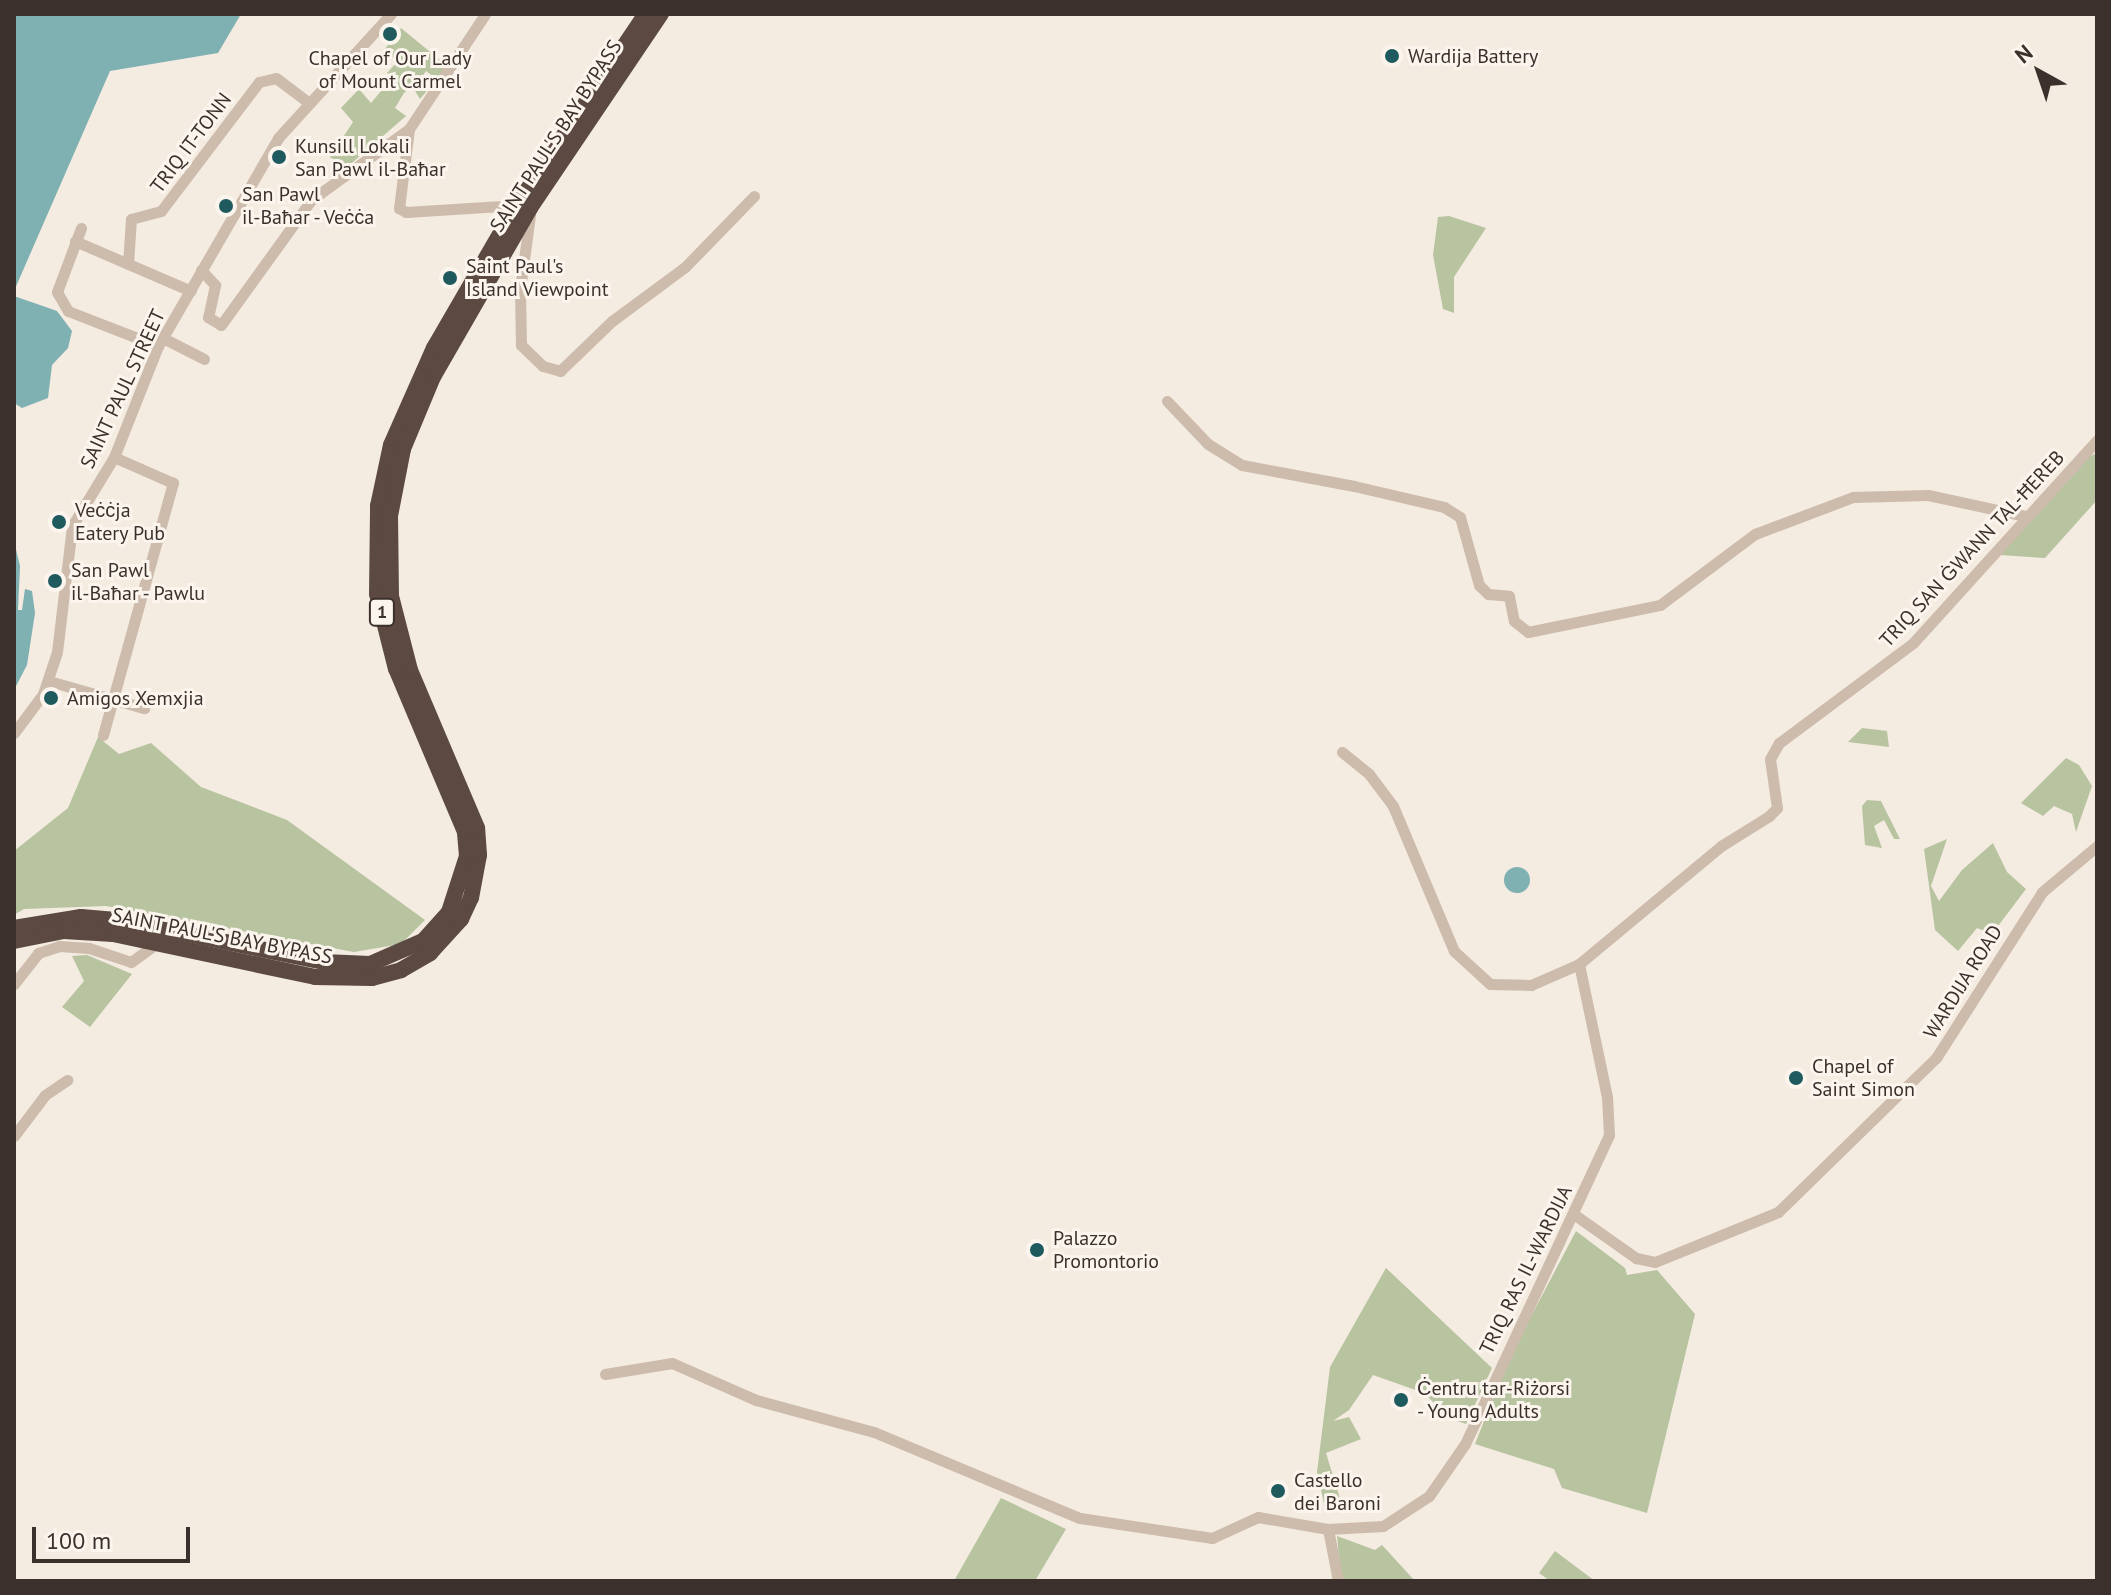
<!DOCTYPE html>
<html>
<head>
<meta charset="utf-8">
<style>
  body { margin:0 }
  #map { position:relative; width:2111px; height:1595px; overflow:hidden; background:#f4ebe1; font-family:"PT Sans",sans-serif }
  div>[style] { position:absolute }
  .green>* { inset:0; background:#b8c4a0 }
  .water>* { inset:0; background:#7fb0b2 }
  .round { border-radius:50% }
  .minor>* { height:11px; margin:-5.5px; padding:0 5.5px; transform-origin:5.5px; border-radius:5.5px; background:#cdbbac }
  .highway>* { height:16px; margin:-8px; padding:0 8px; transform-origin:8px; border-radius:8px; background:#5c4a42 }
  .dots>* { width:22px; height:22px; translate:-50% -50%; box-sizing:border-box; border:4px solid #fbf5ee; border-radius:50% }
  span { translate:-50% -50%; white-space:nowrap; text-align:center; line-height:1.15; -webkit-text-stroke:6px #fbf5ee; paint-order:stroke }
  .shield-label span { padding:2px 6px; background:#fbf5ee; border:2px solid; border-radius:6px; -webkit-text-stroke-width:0 }
  .shield-label { font-size:18px; color:#3b302b; font-weight:700 }
  .poi-label { font-size:20px; color:#3b302b }
  .left { translate:0 -50%; text-align:left }
  .street-label { font-size:20px; color:#3b302b }
  .frame { position:absolute; inset:0; border:16px solid #3b302b; pointer-events:none }
  .north { position:absolute; left:1999px; top:32px; width:80px; height:80px; -webkit-text-stroke:6px #fbf5ee; paint-order:stroke; rotate:320deg; font-size:22px; font-weight:700; line-height:32px; text-align:center; color:#3b302b }
  .north::after { content:''; display:block; margin:auto; width:28px; height:36px; background:#3b302b; clip-path:polygon(50% 0,100% 100%,50% 72%,0 100%) }
  .scale { position:absolute; left:32px; top:1527px; width:158px; height:36px; box-sizing:border-box; border:4px solid #3b302b; border-top:0; padding-left:10px; font-size:24px; line-height:28px; white-space:nowrap; color:#3b302b; -webkit-text-stroke:6px #fbf5ee; paint-order:stroke }
</style>
</head>
<body>
<div id="map">
  <div class="green">
    <div style="clip-path:polygon(401px 28px,446px 65px,437px 79px,426px 71px,422px 77px,432px 85px,420px 99px,412px 86px,404px 93px,395px 108px,406px 116px,346px 168px,330px 157px,353px 122px,341px 108px,359px 89px,371px 103px,392px 78px,387px 73px,397px 62px,384px 50px)"></div>
    <div style="clip-path:polygon(1449px 216px,1486px 228px,1454px 277px,1454px 313px,1443px 309px,1433px 255px,1438px 217px)"></div>
    <div style="clip-path:polygon(2097px 453px,2097px 500px,2045px 558px,2000px 555px,2086px 458px)"></div>
    <div style="clip-path:polygon(1862px 728px,1887px 731px,1889px 747px,1848px 742px)"></div>
    <div style="clip-path:polygon(98px 737px,119px 754px,151px 743px,201px 787px,287px 820px,425px 920px,401px 944px,354px 952px,106px 906px,24px 909px,14px 915px,14px 851px,68px 808px)"></div>
    <div style="clip-path:polygon(2066px 758px,2079px 765px,2092px 786px,2076px 832px,2072px 814px,2054px 806px,2043px 816px,2021px 803px)"></div>
    <div style="clip-path:polygon(1867px 800px,1881px 801px,1900px 839px,1894px 839px,1884px 820px,1874px 826px,1882px 848px,1865px 845px,1862px 806px)"></div>
    <div style="clip-path:polygon(1947px 839px,1931px 886px,1939px 901px,1962px 870px,1993px 843px,2007px 872px,2026px 889px,1992px 934px,1977px 928px,1958px 951px,1935px 930px,1924px 849px)"></div>
    <div style="clip-path:polygon(87px 955px,132px 974px,90px 1027px,62px 1007px,84px 981px,72px 956px)"></div>
    <div style="clip-path:polygon(1576px 1231px,1625px 1268px,1627px 1275px,1657px 1270px,1695px 1314px,1647px 1513px,1562px 1488px,1554px 1469px,1475px 1444px,1508px 1360px)"></div>
    <div style="clip-path:polygon(1386px 1268px,1492px 1368px,1466px 1424px,1449px 1418px,1424px 1393px,1373px 1375px,1349px 1410px,1333px 1421px,1349px 1417px,1361px 1439px,1326px 1453px,1342px 1505px,1326px 1512px,1317px 1472px,1330px 1367px)"></div>
    <div style="clip-path:polygon(1001px 1498px,1066px 1529px,1035px 1581px,954px 1581px)"></div>
    <div style="clip-path:polygon(1337px 1536px,1375px 1550px,1382px 1545px,1415px 1581px,1341px 1581px)"></div>
    <div style="clip-path:polygon(1555px 1551px,1595px 1581px,1550px 1581px,1539px 1573px)"></div>
  </div>
  <div class="water">
    <div style="clip-path:polygon(14px 14px,241px 14px,218px 53px,110px 71px,14px 291px)"></div>
    <div style="clip-path:polygon(14px 296px,57px 311px,72px 331px,68px 348px,52px 365px,48px 398px,22px 408px,14px 403px)"></div>
    <div style="clip-path:polygon(14px 541px,20px 566px,18px 610px,22px 610px,25px 589px,32px 591px,35px 613px,27px 665px,14px 690px)"></div>
    <div class="round" style="left:1504px;top:867px;width:26px;height:26px"></div>
  </div>
  <div class="minor">
    <div style="left:409px;top:129px;width:80px;rotate:97.2deg"></div>
    <div style="left:399px;top:208px;width:8px;rotate:30deg"></div>
    <div style="left:406px;top:212px;width:111px;rotate:-3.6deg"></div>
    <div style="left:530px;top:215px;width:75px;rotate:97.7deg"></div>
    <div style="left:520px;top:289px;width:56px;rotate:89deg"></div>
    <div style="left:521px;top:345px;width:30px;rotate:44deg"></div>
    <div style="left:543px;top:366px;width:18px;rotate:16deg"></div>
    <div style="left:560px;top:371px;width:72px;rotate:-43.9deg"></div>
    <div style="left:612px;top:321px;width:91px;rotate:-36.5deg"></div>
    <div style="left:685px;top:267px;width:99px;rotate:-45.8deg"></div>
    <div style="left:81px;top:228px;width:68px;rotate:110.6deg"></div>
    <div style="left:57px;top:292px;width:22px;rotate:60deg"></div>
    <div style="left:68px;top:311px;width:97px;rotate:21.3deg"></div>
    <div style="left:75px;top:241px;width:126px;rotate:23.3deg"></div>
    <div style="left:128px;top:264px;width:45px;rotate:-86.2deg"></div>
    <div style="left:131px;top:219px;width:31px;rotate:-15deg"></div>
    <div style="left:161px;top:211px;width:162px;rotate:-52.8deg"></div>
    <div style="left:259px;top:82px;width:17px;rotate:-13deg"></div>
    <div style="left:276px;top:78px;width:41px;rotate:37.1deg"></div>
    <div style="left:201px;top:270px;width:21px;rotate:47deg"></div>
    <div style="left:215px;top:285px;width:33px;rotate:102deg"></div>
    <div style="left:208px;top:317px;width:15px;rotate:32deg"></div>
    <div style="left:221px;top:325px;width:154px;rotate:-54.2deg"></div>
    <div style="left:311px;top:200px;width:121px;rotate:-35.9deg"></div>
    <div style="left:409px;top:129px;width:138px;rotate:-56.5deg"></div>
    <div style="left:163px;top:338px;width:46px;rotate:27.1deg"></div>
    <div style="left:1167px;top:401px;width:59px;rotate:46.4deg"></div>
    <div style="left:1208px;top:444px;width:40px;rotate:32deg"></div>
    <div style="left:1242px;top:465px;width:114px;rotate:10.6deg"></div>
    <div style="left:1354px;top:486px;width:92px;rotate:13.1deg"></div>
    <div style="left:1444px;top:507px;width:19px;rotate:32deg"></div>
    <div style="left:1460px;top:517px;width:71px;rotate:74.4deg"></div>
    <div style="left:1479px;top:585px;width:13px;rotate:45deg"></div>
    <div style="left:1488px;top:594px;width:21px;rotate:5deg"></div>
    <div style="left:1509px;top:596px;width:25px;rotate:79deg"></div>
    <div style="left:1514px;top:621px;width:18px;rotate:38deg"></div>
    <div style="left:1528px;top:632px;width:135px;rotate:-11.6deg"></div>
    <div style="left:1660px;top:605px;width:119px;rotate:-36.8deg"></div>
    <div style="left:1755px;top:534px;width:105px;rotate:-20.7deg"></div>
    <div style="left:1853px;top:497px;width:75px;rotate:-1.5deg"></div>
    <div style="left:1928px;top:495px;width:99px;rotate:12.2deg"></div>
    <div style="left:49px;top:681px;width:99px;rotate:15.9deg"></div>
    <div style="left:14px;top:733px;width:49px;rotate:-53.4deg"></div>
    <div style="left:43px;top:694px;width:44px;rotate:-71.6deg"></div>
    <div style="left:57px;top:652px;width:127px;rotate:-83.2deg"></div>
    <div style="left:72px;top:526px;width:81px;rotate:-58.7deg"></div>
    <div style="left:114px;top:457px;width:119px;rotate:-68.4deg"></div>
    <div style="left:158px;top:346px;width:240px;rotate:-60deg"></div>
    <div style="left:278px;top:138px;width:168px;rotate:-47.7deg"></div>
    <div style="left:103px;top:735px;width:262px;rotate:-74.5deg"></div>
    <div style="left:173px;top:483px;width:64px;rotate:-156.2deg"></div>
    <div style="left:1342px;top:752px;width:35px;rotate:39deg"></div>
    <div style="left:1369px;top:774px;width:40px;rotate:53deg"></div>
    <div style="left:1393px;top:806px;width:157px;rotate:67.2deg"></div>
    <div style="left:1454px;top:951px;width:49px;rotate:42.5deg"></div>
    <div style="left:1490px;top:984px;width:41px;rotate:1.4deg"></div>
    <div style="left:1531px;top:985px;width:52px;rotate:-23.6deg"></div>
    <div style="left:1579px;top:964px;width:185px;rotate:-39.7deg"></div>
    <div style="left:1721px;top:846px;width:57px;rotate:-32deg"></div>
    <div style="left:1769px;top:816px;width:11px;rotate:-45deg"></div>
    <div style="left:1777px;top:808px;width:49px;rotate:-98.1deg"></div>
    <div style="left:1770px;top:759px;width:18px;rotate:-61deg"></div>
    <div style="left:1779px;top:743px;width:167px;rotate:-36.7deg"></div>
    <div style="left:1913px;top:643px;width:274px;rotate:-47.8deg"></div>
    <div style="left:14px;top:984px;width:39px;rotate:-52deg"></div>
    <div style="left:38px;top:953px;width:22px;rotate:-18deg"></div>
    <div style="left:59px;top:946px;width:30px;rotate:4deg"></div>
    <div style="left:89px;top:948px;width:44px;rotate:18.4deg"></div>
    <div style="left:131px;top:962px;width:34px;rotate:-36deg"></div>
    <div style="left:14px;top:1136px;width:51px;rotate:-52.9deg"></div>
    <div style="left:45px;top:1095px;width:27px;rotate:-34deg"></div>
    <div style="left:1575px;top:1215px;width:75px;rotate:35.2deg"></div>
    <div style="left:1636px;top:1258px;width:19px;rotate:12deg"></div>
    <div style="left:1655px;top:1262px;width:133px;rotate:-22.1deg"></div>
    <div style="left:1778px;top:1212px;width:221px;rotate:-44.3deg"></div>
    <div style="left:1936px;top:1058px;width:197px;rotate:-57.4deg"></div>
    <div style="left:2042px;top:892px;width:72px;rotate:-39.9deg"></div>
    <div style="left:605px;top:1374px;width:68px;rotate:-9.3deg"></div>
    <div style="left:672px;top:1363px;width:92px;rotate:23.8deg"></div>
    <div style="left:756px;top:1400px;width:122px;rotate:15.2deg"></div>
    <div style="left:874px;top:1432px;width:223px;rotate:22.7deg"></div>
    <div style="left:1080px;top:1518px;width:134px;rotate:8.6deg"></div>
    <div style="left:1212px;top:1538px;width:51px;rotate:-24.5deg"></div>
    <div style="left:1258px;top:1517px;width:71px;rotate:9.7deg"></div>
    <div style="left:1328px;top:1529px;width:55px;rotate:-3.1deg"></div>
    <div style="left:1383px;top:1526px;width:55px;rotate:-33.1deg"></div>
    <div style="left:1429px;top:1496px;width:63px;rotate:-55.3deg"></div>
    <div style="left:1465px;top:1444px;width:341px;rotate:-65deg"></div>
    <div style="left:1609px;top:1135px;width:38px;rotate:-93deg"></div>
    <div style="left:1607px;top:1097px;width:136px;rotate:-101.9deg"></div>
    <div style="left:1328px;top:1529px;width:53px;rotate:79.1deg"></div>
  </div>
  <div class="highway">
    <div style="left:14px;top:928px;width:68px;rotate:-9.3deg"></div>
    <div style="left:81px;top:917px;width:38px;rotate:5deg"></div>
    <div style="left:119px;top:920px;width:209px;rotate:11.6deg"></div>
    <div style="left:324px;top:962px;width:46px;rotate:2.5deg"></div>
    <div style="left:370px;top:964px;width:58px;rotate:-23.5deg"></div>
    <div style="left:423px;top:941px;width:39px;rotate:-48deg"></div>
    <div style="left:449px;top:912px;width:59px;rotate:-72.2deg"></div>
    <div style="left:467px;top:856px;width:24px;rotate:-95deg"></div>
    <div style="left:465px;top:832px;width:177px;rotate:-112.9deg"></div>
    <div style="left:396px;top:669px;width:77px;rotate:-104.2deg"></div>
    <div style="left:377px;top:594px;width:88px;rotate:-89.3deg"></div>
    <div style="left:378px;top:506px;width:62px;rotate:-78deg"></div>
    <div style="left:391px;top:445px;width:106px;rotate:-66.1deg"></div>
    <div style="left:434px;top:348px;width:165px;rotate:-59.9deg"></div>
    <div style="left:517px;top:205px;width:230px;rotate:-56deg"></div>
    <div style="left:14px;top:941px;width:51px;rotate:-11.3deg"></div>
    <div style="left:64px;top:931px;width:49px;rotate:3.5deg"></div>
    <div style="left:113px;top:934px;width:207px;rotate:12deg"></div>
    <div style="left:315px;top:977px;width:57px;rotate:1deg"></div>
    <div style="left:372px;top:978px;width:30px;rotate:-15deg"></div>
    <div style="left:401px;top:970px;width:34px;rotate:-30deg"></div>
    <div style="left:430px;top:953px;width:46px;rotate:-47.6deg"></div>
    <div style="left:461px;top:919px;width:23px;rotate:-65deg"></div>
    <div style="left:471px;top:898px;width:44px;rotate:-79.5deg"></div>
    <div style="left:479px;top:855px;width:27px;rotate:-94deg"></div>
    <div style="left:477px;top:828px;width:172px;rotate:-113deg"></div>
    <div style="left:410px;top:670px;width:76px;rotate:-104.4deg"></div>
    <div style="left:391px;top:596px;width:80px;rotate:-90.7deg"></div>
    <div style="left:390px;top:516px;width:68px;rotate:-79deg"></div>
    <div style="left:403px;top:449px;width:78px;rotate:-67.4deg"></div>
    <div style="left:433px;top:377px;width:195px;rotate:-60.1deg"></div>
    <div style="left:530px;top:208px;width:234px;rotate:-56deg"></div>
  </div>
  <div class="dots">
    <div style="left:390px;top:34px;background:#1f5a5e"></div>
    <div style="left:1392px;top:56px;background:#1f5a5e"></div>
    <div style="left:279px;top:157px;background:#1f5a5e"></div>
    <div style="left:226px;top:206px;background:#1f5a5e"></div>
    <div style="left:450px;top:278px;background:#1f5a5e"></div>
    <div style="left:59px;top:522px;background:#1f5a5e"></div>
    <div style="left:55px;top:581px;background:#1f5a5e"></div>
    <div style="left:51px;top:698px;background:#1f5a5e"></div>
    <div style="left:1796px;top:1078px;background:#1f5a5e"></div>
    <div style="left:1037px;top:1250px;background:#1f5a5e"></div>
    <div style="left:1401px;top:1400px;background:#1f5a5e"></div>
    <div style="left:1278px;top:1491px;background:#1f5a5e"></div>
  </div>
  <div class="shield-label">
    <span style="left:382px;top:612px">1</span>
  </div>
  <div class="poi-label">
    <span class="left" style="left:1408px;top:56px">Wardija Battery</span>
    <span style="left:390px;top:70px">Chapel of Our Lady<br>of Mount Carmel</span>
    <span class="left" style="left:295px;top:158px">Kunsill Lokali<br>San Pawl il-Baħar</span>
    <span class="left" style="left:242px;top:206px">San Pawl<br>il-Baħar - Veċċa</span>
    <span class="left" style="left:466px;top:278px">Saint Paul's<br>Island Viewpoint</span>
    <span class="left" style="left:75px;top:522px">Veċċja<br>Eatery Pub</span>
    <span class="left" style="left:71px;top:582px">San Pawl<br>il-Baħar - Pawlu</span>
    <span class="left" style="left:67px;top:698px">Amigos Xemxjia</span>
    <span class="left" style="left:1812px;top:1078px">Chapel of<br>Saint Simon</span>
    <span class="left" style="left:1053px;top:1250px">Palazzo<br>Promontorio</span>
    <span class="left" style="left:1417px;top:1400px">Ċentru tar-Riżorsi<br>- Young Adults</span>
    <span class="left" style="left:1294px;top:1492px">Castello<br>dei Baroni</span>
  </div>
  <div class="street-label">
    <span style="left:556px;top:136px;rotate:-57deg">SAINT PAUL'S BAY BYPASS</span>
    <span style="left:191px;top:143px;rotate:-53deg">TRIQ IT-TONN</span>
    <span style="left:123px;top:389px;rotate:-65deg">SAINT PAUL STREET</span>
    <span style="left:1972px;top:549px;rotate:-47deg">TRIQ SAN ĠWANN TAL-ĦEREB</span>
    <span style="left:222px;top:936px;rotate:11deg">SAINT PAUL'S BAY BYPASS</span>
    <span style="left:1963px;top:982px;rotate:-58deg">WARDIJA ROAD</span>
    <span style="left:1526px;top:1270px;rotate:-64deg">TRIQ RAS IL-WARDIJA</span>
  </div>
  <div class="frame"></div>
  <div class="north">N</div>
  <div class="scale">100 m</div>
</div>
</body>
</html>
